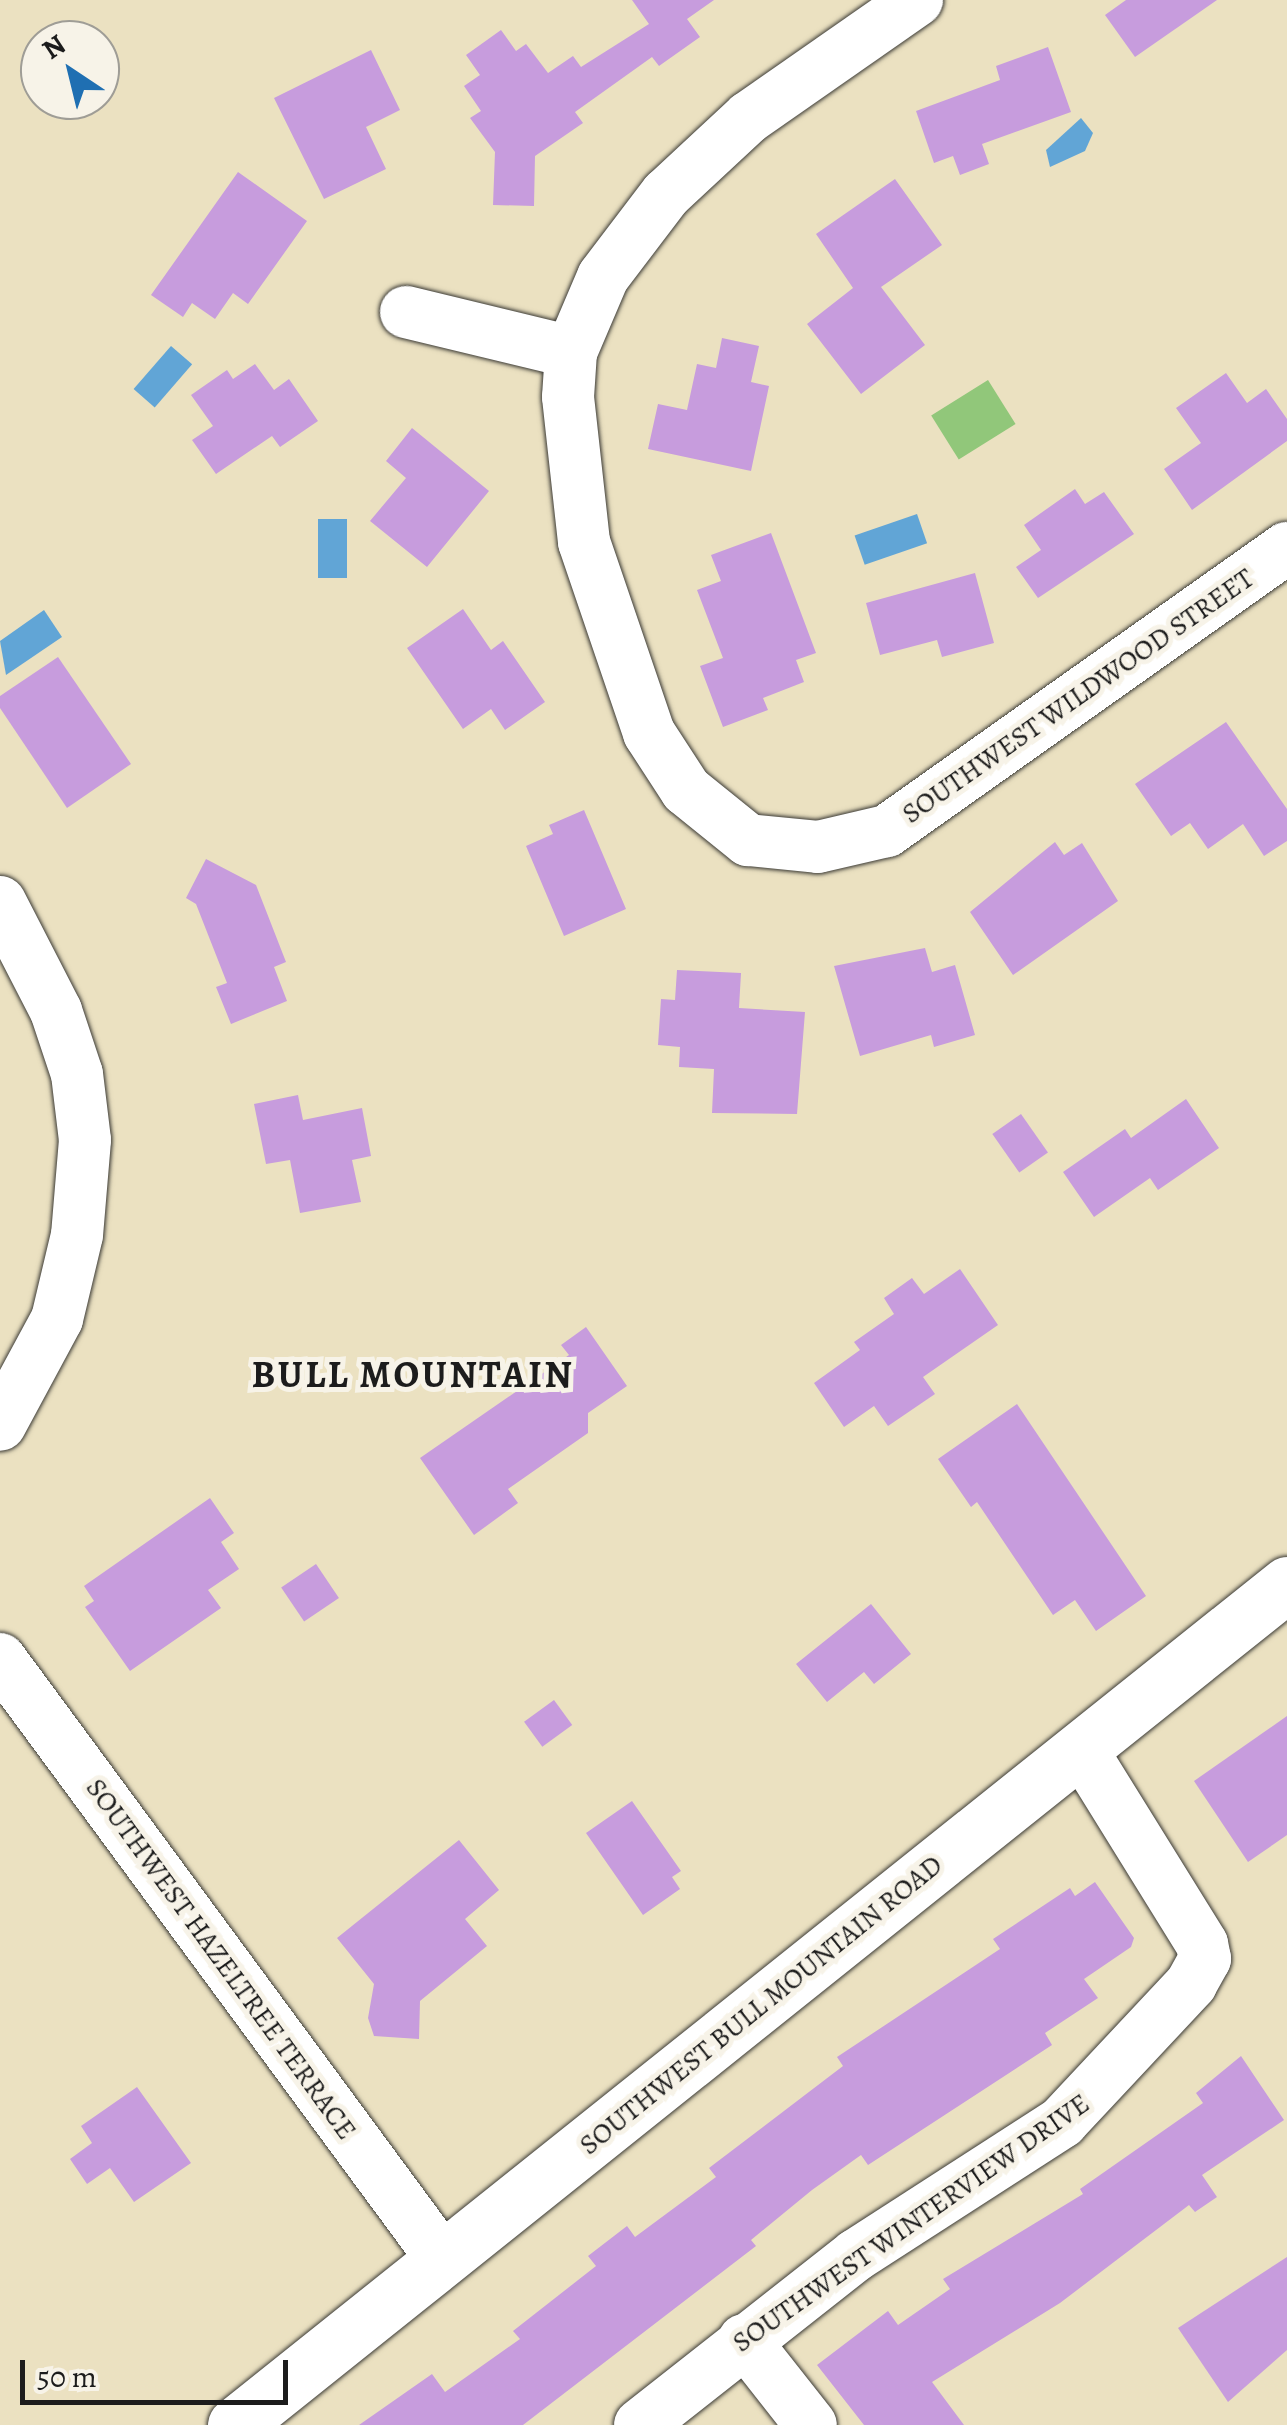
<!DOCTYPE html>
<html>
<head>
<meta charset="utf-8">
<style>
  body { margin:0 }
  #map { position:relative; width:1287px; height:2425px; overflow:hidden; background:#ebe1c1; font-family:Alegreya,serif }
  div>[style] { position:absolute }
  .green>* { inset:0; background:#91c77a; transform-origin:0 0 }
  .water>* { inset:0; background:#61a5d6; transform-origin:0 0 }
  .building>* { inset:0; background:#c79cdd; transform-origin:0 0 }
  .roads { filter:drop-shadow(0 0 2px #3b3a35) drop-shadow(0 0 2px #3b3a35) }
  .minor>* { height:52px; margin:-26px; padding:0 26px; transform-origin:26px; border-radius:26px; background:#fff }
  .major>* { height:55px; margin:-27.5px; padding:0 27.5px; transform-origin:27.5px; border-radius:27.5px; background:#fff }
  span { translate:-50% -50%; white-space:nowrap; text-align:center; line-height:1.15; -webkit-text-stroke:10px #f7f3e8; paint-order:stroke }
  .street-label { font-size:28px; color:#1c1c1c }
  .district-label { font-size:38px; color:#1c1c1c; font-weight:700; letter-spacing:2.5px }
  .north { position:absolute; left:20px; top:20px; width:100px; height:100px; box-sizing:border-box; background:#f7f3e8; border:2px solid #9f9d96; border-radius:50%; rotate:325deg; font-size:28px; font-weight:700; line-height:40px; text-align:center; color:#1c1c1c }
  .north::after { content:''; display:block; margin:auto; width:35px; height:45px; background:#1f6fb2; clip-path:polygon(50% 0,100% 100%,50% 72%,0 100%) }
  .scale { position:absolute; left:20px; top:2360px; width:268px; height:45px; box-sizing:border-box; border:5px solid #1c1c1c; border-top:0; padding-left:12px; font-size:30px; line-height:35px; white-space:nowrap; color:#1c1c1c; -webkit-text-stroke:8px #f7f3e8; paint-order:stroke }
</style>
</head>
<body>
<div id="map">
  <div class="green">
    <div style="left:988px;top:380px;width:52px;height:67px;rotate:58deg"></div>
  </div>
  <div class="water">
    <div style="clip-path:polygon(1081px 118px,1093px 133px,1085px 151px,1050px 167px,1046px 150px)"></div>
    <div style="left:171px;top:346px;width:28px;height:57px;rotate:41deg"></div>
    <div style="left:917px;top:514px;width:31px;height:66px;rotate:71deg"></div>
    <div style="left:318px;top:519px;width:29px;height:59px"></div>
    <div style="clip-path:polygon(44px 610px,62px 637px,6px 675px,0 641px)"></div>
  </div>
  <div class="building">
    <div style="clip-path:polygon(632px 0,714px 0,687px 19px,700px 37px,659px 66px,652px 57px,575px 112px,583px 123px,535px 156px,534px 206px,493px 205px,495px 152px,470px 118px,481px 111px,464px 86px,480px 75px,466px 55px,501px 30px,516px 51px,526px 44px,548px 73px,573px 56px,581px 67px,649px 24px)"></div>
    <div style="clip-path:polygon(1126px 0,1217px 0,1135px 57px,1105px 15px)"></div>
    <div style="clip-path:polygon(1048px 47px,1071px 112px,982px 144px,989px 164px,960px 175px,953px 156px,934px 163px,916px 111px,1000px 80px,996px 66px)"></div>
    <div style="clip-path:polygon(371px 50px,400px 110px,366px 127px,386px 169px,324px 199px,274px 98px)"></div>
    <div style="clip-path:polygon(238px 172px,307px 221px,248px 304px,233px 293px,215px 319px,192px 303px,183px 317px,151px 295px)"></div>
    <div style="clip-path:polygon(895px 179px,942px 245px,881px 287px,925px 345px,861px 394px,807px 324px,853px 288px,816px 234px)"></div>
    <div style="clip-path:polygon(722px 338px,759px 346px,751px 382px,769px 386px,751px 471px,648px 449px,658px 404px,687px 410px,697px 364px,716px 368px)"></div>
    <div style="clip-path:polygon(255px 364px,274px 390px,289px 379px,318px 421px,280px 447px,272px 436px,216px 474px,192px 440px,213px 426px,191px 395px,227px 370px,233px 379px)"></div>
    <div style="clip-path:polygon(1226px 373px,1247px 403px,1266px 389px,1287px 419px,1287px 441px,1192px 510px,1164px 469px,1201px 443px,1176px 408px)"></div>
    <div style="clip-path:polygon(412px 428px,489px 491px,427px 567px,370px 521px,406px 478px,386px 461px)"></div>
    <div style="clip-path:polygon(1075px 489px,1085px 504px,1104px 492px,1134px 534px,1038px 598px,1016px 567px,1041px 550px,1024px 525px)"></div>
    <div style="clip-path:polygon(771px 533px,816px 653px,796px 660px,804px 682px,763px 698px,768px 710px,723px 727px,700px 666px,723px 658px,697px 590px,721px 581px,711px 555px)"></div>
    <div style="clip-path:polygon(975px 573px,994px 643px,942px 657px,937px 640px,880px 655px,866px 603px)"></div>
    <div style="clip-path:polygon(463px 609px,491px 650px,503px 641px,545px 702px,505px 730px,491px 709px,463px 729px,407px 648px)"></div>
    <div style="clip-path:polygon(58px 657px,131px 764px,67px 808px,0 708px,0 696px)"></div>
    <div style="clip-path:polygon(1226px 722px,1287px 809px,1287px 841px,1264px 856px,1243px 824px,1208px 849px,1190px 823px,1171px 836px,1135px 784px)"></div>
    <div style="clip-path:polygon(584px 810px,626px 909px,564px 936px,526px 846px,553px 834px,549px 825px)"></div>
    <div style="clip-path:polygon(1055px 842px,1064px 855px,1082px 843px,1118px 901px,1013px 975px,970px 912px)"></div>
    <div style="clip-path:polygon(206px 859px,256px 885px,286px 962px,274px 967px,287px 1001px,231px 1024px,216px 987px,227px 983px,196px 904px,186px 898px)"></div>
    <div style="clip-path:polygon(925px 948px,932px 972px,955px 965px,975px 1035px,934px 1047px,931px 1035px,860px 1056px,834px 966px)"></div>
    <div style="clip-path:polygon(677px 970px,741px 973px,739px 1008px,805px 1012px,797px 1114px,712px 1113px,714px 1069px,679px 1067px,680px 1047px,658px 1045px,661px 999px,675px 1000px)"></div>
    <div style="clip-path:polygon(298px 1095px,303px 1120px,362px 1108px,371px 1156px,352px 1160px,361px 1202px,300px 1213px,290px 1160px,266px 1164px,254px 1104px)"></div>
    <div style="clip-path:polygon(1186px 1099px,1219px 1148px,1158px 1190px,1150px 1178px,1094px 1217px,1063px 1172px,1125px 1129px,1131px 1138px)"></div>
    <div style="left:1021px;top:1114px;width:47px;height:35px;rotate:55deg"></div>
    <div style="clip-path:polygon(960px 1269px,998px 1325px,923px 1377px,935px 1394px,888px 1426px,874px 1406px,844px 1427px,814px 1383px,860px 1350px,854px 1342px,894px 1314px,884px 1298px,912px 1278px,924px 1294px)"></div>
    <div style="clip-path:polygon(586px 1327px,627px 1386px,588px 1413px,588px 1433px,508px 1489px,518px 1503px,474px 1535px,420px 1458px,569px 1355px,561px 1345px)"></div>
    <div style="clip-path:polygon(1017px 1404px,1146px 1596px,1096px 1631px,1075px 1600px,1053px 1615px,977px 1502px,971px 1507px,938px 1459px)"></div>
    <div style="clip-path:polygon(210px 1498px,234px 1533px,221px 1542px,239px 1569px,208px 1590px,221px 1608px,130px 1671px,85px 1607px,94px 1601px,84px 1586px)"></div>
    <div style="left:316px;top:1564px;width:41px;height:42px;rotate:56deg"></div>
    <div style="clip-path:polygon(871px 1604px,911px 1654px,874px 1684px,864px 1672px,827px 1702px,796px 1664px)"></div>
    <div style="left:554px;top:1700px;width:31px;height:37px;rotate:54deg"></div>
    <div style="clip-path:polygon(1287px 1716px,1287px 1835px,1248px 1862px,1194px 1781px)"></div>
    <div style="clip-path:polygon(632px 1801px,681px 1871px,672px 1877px,680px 1889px,643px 1915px,586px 1833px)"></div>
    <div style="clip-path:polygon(459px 1840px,499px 1890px,465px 1919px,487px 1946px,420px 2001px,419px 2039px,374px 2036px,368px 2018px,374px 1984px,337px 1938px)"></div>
    <div style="clip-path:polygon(1095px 1882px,1134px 1938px,1131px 1947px,1084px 1979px,1098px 1998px,1045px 2033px,1052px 2045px,868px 2165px,861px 2155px,812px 2190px,751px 2240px,756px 2246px,523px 2425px,359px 2425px,432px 2374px,445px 2392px,520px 2339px,513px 2331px,596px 2266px,588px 2256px,627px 2226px,635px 2237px,716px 2177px,709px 2168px,843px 2066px,837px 2057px,1000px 1949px,993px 1939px,1070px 1888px,1075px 1896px)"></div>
    <div style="clip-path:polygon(1241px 2056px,1284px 2120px,1202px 2175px,1217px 2197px,1195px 2212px,1189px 2205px,1060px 2303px,932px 2382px,964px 2425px,864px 2425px,817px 2365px,888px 2311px,898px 2325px,950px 2289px,943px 2279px,1083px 2194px,1080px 2189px,1203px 2103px,1196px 2093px)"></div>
    <div style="clip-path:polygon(137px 2087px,191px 2163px,134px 2202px,110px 2168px,87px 2184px,70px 2159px,92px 2143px,81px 2126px)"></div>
    <div style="clip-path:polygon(1287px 2257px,1287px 2350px,1228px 2402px,1178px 2328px)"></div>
  </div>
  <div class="roads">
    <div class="minor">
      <div style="left:917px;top:0;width:205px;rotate:145.1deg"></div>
      <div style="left:749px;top:117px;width:113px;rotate:137.1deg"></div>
      <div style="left:666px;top:194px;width:104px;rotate:127.2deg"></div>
      <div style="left:603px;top:277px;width:82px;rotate:113.1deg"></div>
      <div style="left:571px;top:352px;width:45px;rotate:93.8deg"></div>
      <div style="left:568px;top:397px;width:146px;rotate:83.7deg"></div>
      <div style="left:584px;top:542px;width:202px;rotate:71.2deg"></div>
      <div style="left:649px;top:733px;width:68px;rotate:57deg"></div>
      <div style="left:686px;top:790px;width:80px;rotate:38.9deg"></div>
      <div style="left:748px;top:840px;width:70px;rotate:5.7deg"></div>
      <div style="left:818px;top:847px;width:71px;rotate:-13.1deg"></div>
      <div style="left:887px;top:831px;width:490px;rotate:-35.3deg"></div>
      <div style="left:406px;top:312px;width:170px;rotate:13.6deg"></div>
      <div style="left:0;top:902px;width:123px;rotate:62.8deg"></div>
      <div style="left:56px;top:1011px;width:66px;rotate:71.6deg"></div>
      <div style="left:77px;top:1074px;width:66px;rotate:83.1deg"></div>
      <div style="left:85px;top:1140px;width:95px;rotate:94.8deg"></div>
      <div style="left:77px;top:1235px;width:86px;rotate:103.4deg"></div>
      <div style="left:57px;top:1319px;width:120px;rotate:118.3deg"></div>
      <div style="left:0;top:1659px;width:747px;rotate:53.61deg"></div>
      <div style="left:744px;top:2340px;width:108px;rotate:51.8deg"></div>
      <div style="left:640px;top:2425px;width:275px;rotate:-38.2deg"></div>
      <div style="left:856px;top:2255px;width:245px;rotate:-32.8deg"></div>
      <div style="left:1062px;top:2122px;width:189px;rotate:-46.9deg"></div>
      <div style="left:1191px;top:1984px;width:29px;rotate:-61deg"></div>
      <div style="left:1205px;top:1959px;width:15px;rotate:-101deg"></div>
      <div style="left:1202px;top:1944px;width:229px;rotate:-121.8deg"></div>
    </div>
    <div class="major">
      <div style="left:235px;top:2425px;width:1347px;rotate:-38.64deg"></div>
    </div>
  </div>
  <div class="street-label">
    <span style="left:1078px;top:696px;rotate:-35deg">SOUTHWEST WILDWOOD STREET</span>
    <span style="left:221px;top:1959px;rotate:54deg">SOUTHWEST HAZELTREE TERRACE</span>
    <span style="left:761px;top:2005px;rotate:-39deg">SOUTHWEST BULL MOUNTAIN ROAD</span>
    <span style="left:911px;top:2223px;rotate:-35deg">SOUTHWEST WINTERVIEW DRIVE</span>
  </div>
  <div class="district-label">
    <span style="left:413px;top:1375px">BULL MOUNTAIN</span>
  </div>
  <div class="north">N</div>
  <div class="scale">50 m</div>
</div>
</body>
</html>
